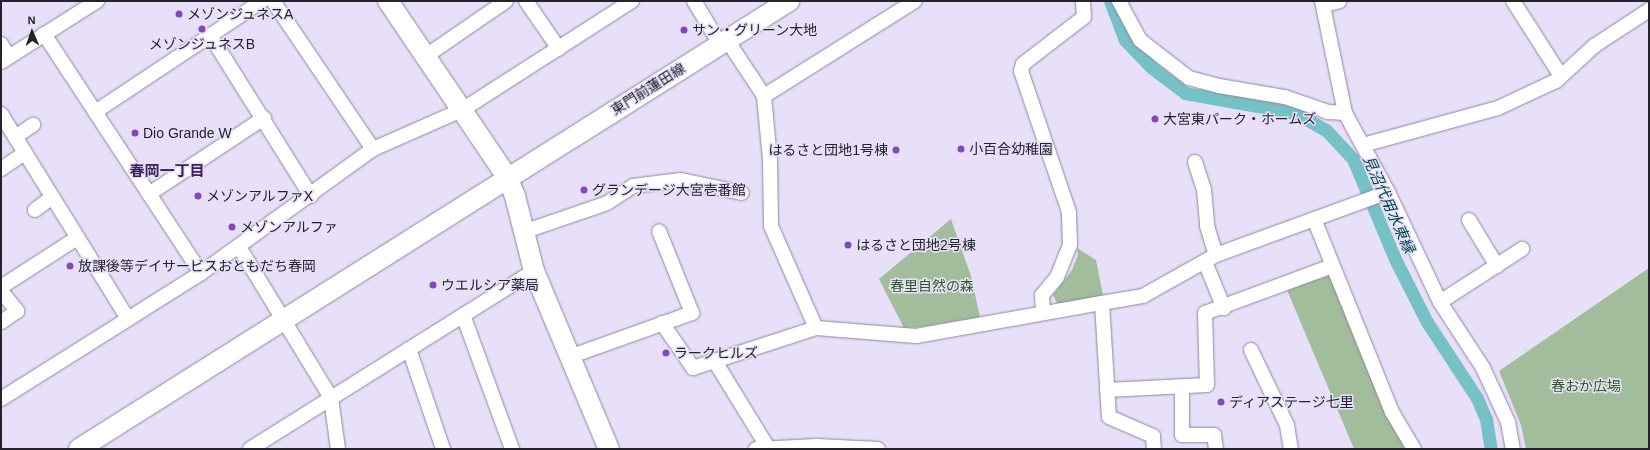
<!DOCTYPE html>
<html>
<head>
<meta charset="utf-8">
<style>
  body { margin:0 }
  #map { position:relative; width:1650px; height:450px; overflow:hidden; background:#e8e0f9; font-family:Arial,"Noto Sans JP",sans-serif }
  div>[style] { position:absolute }
  .green>* { inset:0; background:#a1bd9b }
  .canal>* { height:13px; margin:-6.5px; padding:0 6.5px; transform-origin:6.5px; border-radius:6.5px; background:#75c1c6 }
  .roads { filter:drop-shadow(0 0 1px #8f879e) drop-shadow(0 0 1px #8f879e) }
  .street>* { height:14px; margin:-7px; padding:0 7px; transform-origin:7px; border-radius:7px; background:#fff }
  .secondary>* { height:20px; margin:-10px; padding:0 10px; transform-origin:10px; border-radius:10px; background:#fff }
  .dots>* { width:11px; height:11px; translate:-50% -50%; box-sizing:border-box; border:2px solid #e8e0f9; border-radius:50% }
  span { translate:-50% -50%; white-space:nowrap; text-align:center; line-height:1.15; -webkit-text-stroke:3px #e8e0f9; paint-order:stroke }
  .poi-label { font-size:14px; color:#25222b }
  .left { translate:0 -50%; text-align:left }
  .right { translate:-100% -50%; text-align:right }
  .street-label { font-size:14px; color:#25222b }
  .park-label { font-size:14px; color:#29591c }
  .neighbourhood-label { font-size:15px; color:#3d215a; font-weight:700 }
  .water-label { font-size:15px; color:#00484c; font-style:italic }
  .frame { position:absolute; inset:0; border:2px solid #25222b; pointer-events:none }
  .north { position:absolute; left:12px; top:12px; width:40px; height:40px; -webkit-text-stroke:3px #e8e0f9; paint-order:stroke; rotate:358deg; font-size:11px; font-weight:700; line-height:16px; text-align:center; color:#25222b }
  .north::after { content:''; display:block; margin:auto; width:14px; height:18px; background:#25222b; clip-path:polygon(50% 0,100% 100%,50% 72%,0 100%) }
</style>
</head>
<body>
<div id="map">
  <div class="green">
    <div style="clip-path:polygon(951px 219px,971px 276px,980px 317px,921px 327px,904px 328px,879px 279px)"></div>
    <div style="clip-path:polygon(1077px 248px,1096px 260px,1103px 295px,1058px 305px,1053px 295px,1072px 270px,1078px 255px)"></div>
    <div style="clip-path:polygon(1649px 268px,1649px 449px,1526px 449px,1521px 425px,1499px 371px)"></div>
    <div style="clip-path:polygon(1331px 275px,1410px 449px,1354px 449px,1287px 290px)"></div>
  </div>
  <div class="canal">
    <div style="left:1110px;top:1px;width:42px;rotate:69deg"></div>
    <div style="left:1125px;top:40px;width:37px;rotate:46deg"></div>
    <div style="left:1151px;top:67px;width:43px;rotate:37.4deg"></div>
    <div style="left:1185px;top:93px;width:113px;rotate:10.2deg"></div>
    <div style="left:1296px;top:113px;width:34px;rotate:30deg"></div>
    <div style="left:1326px;top:130px;width:40px;rotate:47deg"></div>
    <div style="left:1353px;top:159px;width:108px;rotate:67.2deg"></div>
    <div style="left:1395px;top:259px;width:71px;rotate:63.1deg"></div>
    <div style="left:1427px;top:322px;width:91px;rotate:56.7deg"></div>
    <div style="left:1477px;top:398px;width:23px;rotate:67deg"></div>
    <div style="left:1486px;top:419px;width:30px;rotate:81deg"></div>
  </div>
  <div class="roads">
    <div class="street">
      <div style="left:273px;top:1px;width:179px;rotate:56deg"></div>
      <div style="left:526px;top:1px;width:58px;rotate:55.5deg"></div>
      <div style="left:694px;top:1px;width:50px;rotate:58.8deg"></div>
      <div style="left:1119px;top:1px;width:44px;rotate:61.7deg"></div>
      <div style="left:1140px;top:40px;width:62px;rotate:37.8deg"></div>
      <div style="left:1189px;top:78px;width:31px;rotate:15deg"></div>
      <div style="left:1219px;top:86px;width:67px;rotate:9.5deg"></div>
      <div style="left:1285px;top:97px;width:46px;rotate:19.2deg"></div>
      <div style="left:1328px;top:112px;width:17px;rotate:3deg"></div>
      <div style="left:1322px;top:1px;width:114px;rotate:78.4deg"></div>
      <div style="left:1345px;top:113px;width:90px;rotate:61.4deg"></div>
      <div style="left:1388px;top:192px;width:122px;rotate:64.7deg"></div>
      <div style="left:1440px;top:302px;width:79px;rotate:56.9deg"></div>
      <div style="left:1483px;top:368px;width:60px;rotate:65.2deg"></div>
      <div style="left:1508px;top:422px;width:27px;rotate:80deg"></div>
      <div style="left:1513px;top:1px;width:89px;rotate:57.4deg"></div>
      <div style="left:1324px;top:5px;width:16px;rotate:-14deg"></div>
      <div style="left:44px;top:34px;width:286px;rotate:56.7deg"></div>
      <div style="left:210px;top:35px;width:190px;rotate:57.9deg"></div>
      <div style="left:727px;top:40px;width:67px;rotate:56.5deg"></div>
      <div style="left:764px;top:96px;width:64px;rotate:84.6deg"></div>
      <div style="left:770px;top:160px;width:66px;rotate:89.1deg"></div>
      <div style="left:771px;top:226px;width:111px;rotate:66.2deg"></div>
      <div style="left:1px;top:44px;width:15px;rotate:58deg"></div>
      <div style="left:426px;top:56px;width:97px;rotate:-34.5deg"></div>
      <div style="left:1px;top:62px;width:114px;rotate:-32.4deg"></div>
      <div style="left:764px;top:96px;width:178px;rotate:-32.2deg"></div>
      <div style="left:95px;top:112px;width:201px;rotate:-33.6deg"></div>
      <div style="left:1px;top:114px;width:241px;rotate:58.2deg"></div>
      <div style="left:15px;top:137px;width:22px;rotate:-34deg"></div>
      <div style="left:1363px;top:145px;width:140px;rotate:-15.3deg"></div>
      <div style="left:1498px;top:108px;width:64px;rotate:-25deg"></div>
      <div style="left:1556px;top:81px;width:52px;rotate:-42.6deg"></div>
      <div style="left:1594px;top:46px;width:66px;rotate:-33.2deg"></div>
      <div style="left:1195px;top:162px;width:28px;rotate:72deg"></div>
      <div style="left:1204px;top:189px;width:37px;rotate:85deg"></div>
      <div style="left:1207px;top:226px;width:30px;rotate:73deg"></div>
      <div style="left:1px;top:169px;width:29px;rotate:-34deg"></div>
      <div style="left:149px;top:194px;width:138px;rotate:-33.5deg"></div>
      <div style="left:35px;top:210px;width:21px;rotate:-37deg"></div>
      <div style="left:1314px;top:219px;width:208px;rotate:68deg"></div>
      <div style="left:1392px;top:412px;width:43px;rotate:59.3deg"></div>
      <div style="left:1469px;top:220px;width:54px;rotate:58.7deg"></div>
      <div style="left:523px;top:232px;width:89px;rotate:-19deg"></div>
      <div style="left:607px;top:203px;width:31px;rotate:-33deg"></div>
      <div style="left:633px;top:186px;width:48px;rotate:-7.1deg"></div>
      <div style="left:681px;top:180px;width:62px;rotate:12deg"></div>
      <div style="left:239px;top:247px;width:177px;rotate:58.6deg"></div>
      <div style="left:331px;top:398px;width:51px;rotate:82.2deg"></div>
      <div style="left:1205px;top:262px;width:50px;rotate:67.6deg"></div>
      <div style="left:1px;top:287px;width:90px;rotate:-32.8deg"></div>
      <div style="left:1px;top:291px;width:26px;rotate:51deg"></div>
      <div style="left:17px;top:311px;width:19px;rotate:145deg"></div>
      <div style="left:1440px;top:302px;width:98px;rotate:-32.9deg"></div>
      <div style="left:1102px;top:303px;width:114px;rotate:86.5deg"></div>
      <div style="left:1109px;top:417px;width:48px;rotate:23.4deg"></div>
      <div style="left:1153px;top:436px;width:13px;rotate:86deg"></div>
      <div style="left:1043px;top:313px;width:18px;rotate:-93deg"></div>
      <div style="left:1042px;top:295px;width:23px;rotate:-50deg"></div>
      <div style="left:1057px;top:277px;width:35px;rotate:-68deg"></div>
      <div style="left:1070px;top:244px;width:32px;rotate:-92deg"></div>
      <div style="left:1069px;top:212px;width:149px;rotate:-108.8deg"></div>
      <div style="left:1021px;top:71px;width:7px;rotate:-74deg"></div>
      <div style="left:1023px;top:64px;width:77px;rotate:-37.6deg"></div>
      <div style="left:1084px;top:17px;width:16px;rotate:-94deg"></div>
      <div style="left:463px;top:315px;width:143px;rotate:69.9deg"></div>
      <div style="left:662px;top:323px;width:55px;rotate:55.4deg"></div>
      <div style="left:693px;top:368px;width:129px;rotate:-18deg"></div>
      <div style="left:816px;top:328px;width:100px;rotate:4.6deg"></div>
      <div style="left:916px;top:336px;width:189px;rotate:-10.1deg"></div>
      <div style="left:1102px;top:303px;width:42px;rotate:-9.7deg"></div>
      <div style="left:1143px;top:296px;width:84px;rotate:-29.3deg"></div>
      <div style="left:1216px;top:255px;width:183px;rotate:-20.1deg"></div>
      <div style="left:409px;top:349px;width:106px;rotate:71.2deg"></div>
      <div style="left:1251px;top:350px;width:83px;rotate:64.4deg"></div>
      <div style="left:1287px;top:425px;width:24px;rotate:81deg"></div>
      <div style="left:569px;top:357px;width:131px;rotate:-19.7deg"></div>
      <div style="left:692px;top:313px;width:88px;rotate:-111.9deg"></div>
      <div style="left:716px;top:363px;width:100px;rotate:58.5deg"></div>
      <div style="left:1182px;top:386px;width:49px;rotate:90deg"></div>
      <div style="left:1182px;top:435px;width:32px"></div>
      <div style="left:1214px;top:435px;width:14px;rotate:82deg"></div>
      <div style="left:1107px;top:390px;width:100px;rotate:-2.9deg"></div>
      <div style="left:1207px;top:385px;width:72px;rotate:-91.6deg"></div>
      <div style="left:1205px;top:313px;width:135px;rotate:-20.3deg"></div>
      <div style="left:1px;top:399px;width:236px;rotate:-32.2deg"></div>
      <div style="left:201px;top:273px;width:212px;rotate:-35.8deg"></div>
      <div style="left:373px;top:149px;width:97px;rotate:-23.7deg"></div>
      <div style="left:462px;top:110px;width:202px;rotate:-32.7deg"></div>
      <div style="left:250px;top:449px;width:335px;rotate:-32.1deg"></div>
      <div style="left:756px;top:449px;width:61px;rotate:-2.8deg"></div>
      <div style="left:817px;top:446px;width:61px;rotate:2.8deg"></div>
    </div>
    <div class="secondary">
      <div style="left:388px;top:1px;width:212px;rotate:55.9deg"></div>
      <div style="left:507px;top:177px;width:21px;rotate:67deg"></div>
      <div style="left:515px;top:196px;width:77px;rotate:75.8deg"></div>
      <div style="left:534px;top:271px;width:193px;rotate:67.2deg"></div>
      <div style="left:79px;top:449px;width:840px;rotate:-32.25deg"></div>
    </div>
  </div>
  <div class="dots">
    <div style="left:179px;top:14px;background:#8248be"></div>
    <div style="left:202px;top:29px;background:#8248be"></div>
    <div style="left:684px;top:30px;background:#8248be"></div>
    <div style="left:1155px;top:119px;background:#8248be"></div>
    <div style="left:135px;top:133px;background:#8248be"></div>
    <div style="left:961px;top:149px;background:#8248be"></div>
    <div style="left:896px;top:150px;background:#8248be"></div>
    <div style="left:584px;top:190px;background:#8248be"></div>
    <div style="left:198px;top:196px;background:#8248be"></div>
    <div style="left:232px;top:227px;background:#8248be"></div>
    <div style="left:848px;top:245px;background:#8248be"></div>
    <div style="left:70px;top:266px;background:#8248be"></div>
    <div style="left:433px;top:285px;background:#8248be"></div>
    <div style="left:666px;top:353px;background:#8248be"></div>
    <div style="left:1221px;top:402px;background:#8248be"></div>
  </div>
  <div class="poi-label">
    <span class="left" style="left:187px;top:14px">メゾンジュネスA</span>
    <span class="left" style="left:692px;top:30px">サン・グリーン大地</span>
    <span style="left:202px;top:44px">メゾンジュネスB</span>
    <span class="left" style="left:1163px;top:119px">大宮東パーク・ホームズ</span>
    <span class="left" style="left:143px;top:133px">Dio Grande W</span>
    <span class="left" style="left:969px;top:149px">小百合幼稚園</span>
    <span class="right" style="left:888px;top:150px">はるさと団地1号棟</span>
    <span class="left" style="left:592px;top:190px">グランデージ大宮壱番館</span>
    <span class="left" style="left:206px;top:196px">メゾンアルファX</span>
    <span class="left" style="left:240px;top:227px">メゾンアルファ</span>
    <span class="left" style="left:856px;top:245px">はるさと団地2号棟</span>
    <span class="left" style="left:78px;top:266px">放課後等デイサービスおともだち春岡</span>
    <span class="left" style="left:441px;top:285px">ウエルシア薬局</span>
    <span class="left" style="left:674px;top:353px">ラークヒルズ</span>
    <span class="left" style="left:1229px;top:402px">ディアステージ七里</span>
  </div>
  <div class="street-label">
    <span style="left:648px;top:89px;rotate:-32deg">東門前蓮田線</span>
  </div>
  <div class="park-label">
    <span style="left:932px;top:286px">春里自然の森</span>
    <span style="left:1586px;top:386px">春おか広場</span>
  </div>
  <div class="neighbourhood-label">
    <span style="left:167px;top:171px">春岡一丁目</span>
  </div>
  <div class="water-label">
    <span style="left:1389px;top:204px;rotate:66deg">見沼代用水東縁</span>
  </div>
  <div class="frame"></div>
  <div class="north">N</div>
</div>
</body>
</html>
